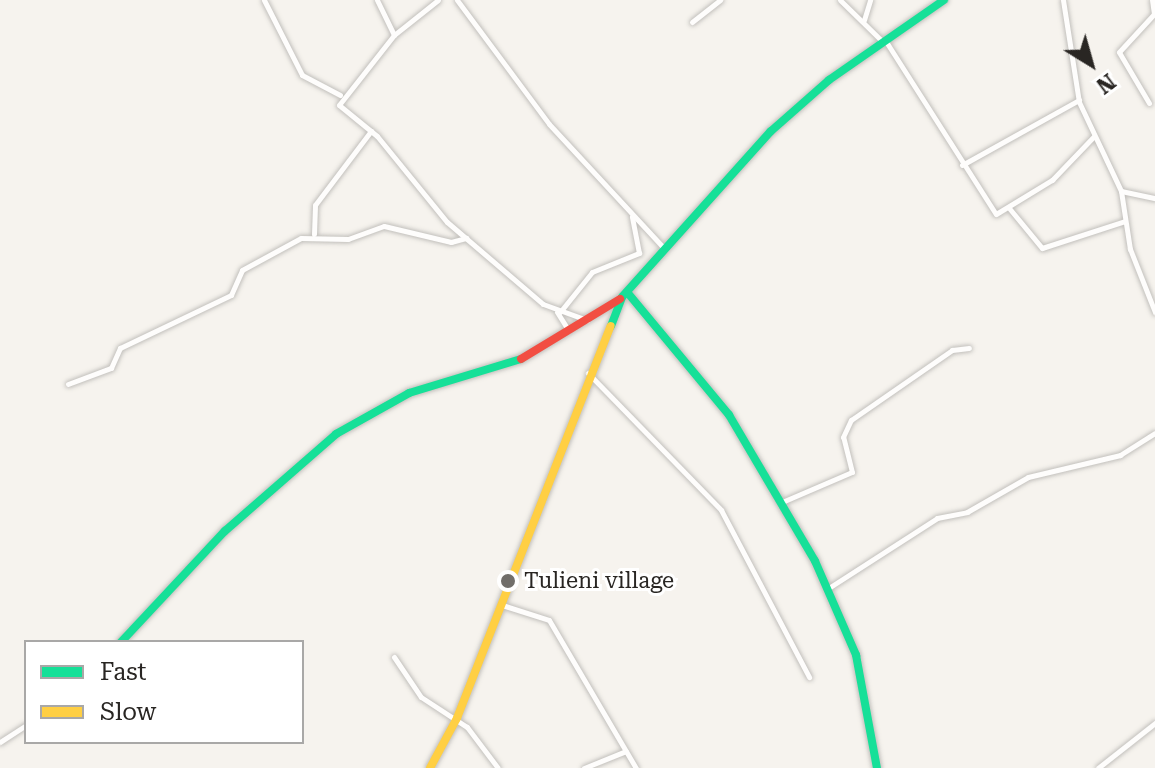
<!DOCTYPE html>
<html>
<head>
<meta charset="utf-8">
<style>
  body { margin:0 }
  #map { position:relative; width:1155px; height:768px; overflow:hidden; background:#f6f3ee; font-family:"Roboto Serif",serif }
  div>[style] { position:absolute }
  .roads { filter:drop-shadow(0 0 2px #c2c0bc) drop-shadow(0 0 2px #c2c0bc) }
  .street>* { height:5px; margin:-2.5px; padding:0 2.5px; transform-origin:2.5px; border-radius:2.5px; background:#fefdfc }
  .fast>* { height:8px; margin:-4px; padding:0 4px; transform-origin:4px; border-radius:4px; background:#16e098 }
  .slow>* { height:8px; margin:-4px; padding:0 4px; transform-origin:4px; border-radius:4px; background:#ffcf43 }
  .jam>* { height:8px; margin:-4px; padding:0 4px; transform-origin:4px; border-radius:4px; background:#f24e42 }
  .dots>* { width:22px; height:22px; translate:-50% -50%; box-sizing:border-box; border:4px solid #fff; border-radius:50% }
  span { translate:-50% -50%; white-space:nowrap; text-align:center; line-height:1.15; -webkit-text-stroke:6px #fff; paint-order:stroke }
  .poi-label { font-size:22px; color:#292623 }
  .left { translate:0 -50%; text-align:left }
  .legend { position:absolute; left:24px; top:640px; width:280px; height:104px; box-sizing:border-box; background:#fff; border:2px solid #a9a8a7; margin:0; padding:10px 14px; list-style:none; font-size:24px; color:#292623 }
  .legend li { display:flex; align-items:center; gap:16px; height:40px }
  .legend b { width:40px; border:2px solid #a9a8a7 }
  .north { position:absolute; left:1051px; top:24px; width:80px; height:80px; -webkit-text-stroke:6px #fff; paint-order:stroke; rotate:143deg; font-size:22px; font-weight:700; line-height:32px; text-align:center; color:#292623 }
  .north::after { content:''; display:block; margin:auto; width:28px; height:36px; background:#292623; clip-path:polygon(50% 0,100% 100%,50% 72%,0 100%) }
</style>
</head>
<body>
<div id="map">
  <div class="roads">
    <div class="street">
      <div style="left:264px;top:0;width:84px;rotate:63.1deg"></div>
      <div style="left:302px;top:75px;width:43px;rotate:27.8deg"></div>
      <div style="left:377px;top:0;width:39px;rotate:64deg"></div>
      <div style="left:438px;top:0;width:56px;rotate:141.5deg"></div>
      <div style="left:394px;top:35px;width:89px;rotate:128.2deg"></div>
      <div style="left:339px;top:105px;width:49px;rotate:39.2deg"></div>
      <div style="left:377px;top:136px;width:111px;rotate:50.9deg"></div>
      <div style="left:447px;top:222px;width:126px;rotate:40.5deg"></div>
      <div style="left:543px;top:304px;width:47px;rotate:20deg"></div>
      <div style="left:457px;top:0;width:154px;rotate:53.4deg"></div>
      <div style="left:549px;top:124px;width:168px;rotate:47.2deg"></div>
      <div style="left:840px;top:0;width:59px;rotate:44.3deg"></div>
      <div style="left:1063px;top:0;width:103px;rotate:81.1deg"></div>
      <div style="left:1079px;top:102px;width:98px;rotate:64.7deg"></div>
      <div style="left:1121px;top:191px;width:59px;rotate:81.2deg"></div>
      <div style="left:1130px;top:249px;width:68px;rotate:68.4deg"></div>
      <div style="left:864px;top:20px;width:21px;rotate:-73deg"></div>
      <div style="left:692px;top:22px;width:36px;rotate:-38deg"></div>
      <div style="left:885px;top:40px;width:206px;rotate:57.5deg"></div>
      <div style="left:996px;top:214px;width:66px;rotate:-31.3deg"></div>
      <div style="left:1052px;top:180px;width:61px;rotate:-46.3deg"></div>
      <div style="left:1149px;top:103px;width:59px;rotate:-120.5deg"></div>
      <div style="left:1119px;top:52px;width:52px;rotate:-47.4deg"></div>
      <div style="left:1154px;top:14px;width:14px;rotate:-98deg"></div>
      <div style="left:962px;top:165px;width:134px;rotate:-29.1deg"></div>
      <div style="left:1121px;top:191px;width:35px;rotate:12deg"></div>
      <div style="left:1009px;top:208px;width:52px;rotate:50.5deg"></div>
      <div style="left:1042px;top:248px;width:87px;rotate:-18deg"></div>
      <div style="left:314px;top:234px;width:29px;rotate:-88deg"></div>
      <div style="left:315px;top:205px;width:93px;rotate:-52.9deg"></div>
      <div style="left:557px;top:312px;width:22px;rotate:58deg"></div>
      <div style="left:560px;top:312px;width:51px;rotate:-51.3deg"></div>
      <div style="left:592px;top:272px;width:51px;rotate:-22deg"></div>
      <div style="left:639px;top:253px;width:37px;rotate:-101deg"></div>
      <div style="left:588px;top:373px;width:191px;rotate:45.8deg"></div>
      <div style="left:721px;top:510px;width:189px;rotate:62.2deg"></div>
      <div style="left:68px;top:384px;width:46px;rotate:-20.4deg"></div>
      <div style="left:111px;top:368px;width:22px;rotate:-66deg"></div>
      <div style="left:120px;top:348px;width:123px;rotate:-25.5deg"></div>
      <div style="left:231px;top:295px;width:27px;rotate:-66deg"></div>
      <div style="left:242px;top:270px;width:67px;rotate:-28.5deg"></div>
      <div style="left:301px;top:238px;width:47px;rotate:1.2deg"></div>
      <div style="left:348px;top:239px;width:38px;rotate:-20deg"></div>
      <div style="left:384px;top:226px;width:69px;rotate:13.4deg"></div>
      <div style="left:451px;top:242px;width:16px;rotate:-15deg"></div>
      <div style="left:782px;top:502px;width:76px;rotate:-23.2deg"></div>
      <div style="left:852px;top:472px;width:36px;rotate:-104deg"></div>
      <div style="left:843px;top:437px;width:19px;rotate:-65deg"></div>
      <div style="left:851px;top:420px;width:123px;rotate:-34.7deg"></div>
      <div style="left:952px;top:350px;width:17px;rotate:-7deg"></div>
      <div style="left:827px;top:589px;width:131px;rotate:-32.8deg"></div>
      <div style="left:937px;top:518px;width:31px;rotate:-11deg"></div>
      <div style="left:967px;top:512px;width:70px;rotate:-29.8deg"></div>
      <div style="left:1028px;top:477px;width:95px;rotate:-13.4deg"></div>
      <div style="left:1120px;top:455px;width:41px;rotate:-32.2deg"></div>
      <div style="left:502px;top:605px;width:49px;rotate:17.7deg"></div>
      <div style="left:549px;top:620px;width:172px;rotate:59.6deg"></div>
      <div style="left:394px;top:657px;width:48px;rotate:56deg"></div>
      <div style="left:421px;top:697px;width:55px;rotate:33.1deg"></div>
      <div style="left:467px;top:727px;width:51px;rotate:52.9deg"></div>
      <div style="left:0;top:742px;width:31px;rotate:-33deg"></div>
      <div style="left:584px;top:768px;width:45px;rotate:-22deg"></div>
      <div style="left:1098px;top:768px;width:73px;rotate:-38.3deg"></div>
    </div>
    <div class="fast">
      <div style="left:627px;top:292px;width:160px;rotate:50.3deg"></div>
      <div style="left:729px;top:415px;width:169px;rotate:59.5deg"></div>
      <div style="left:815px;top:561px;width:103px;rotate:66.4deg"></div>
      <div style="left:856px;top:655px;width:115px;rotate:79.5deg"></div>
      <div style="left:611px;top:326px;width:31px;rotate:-69deg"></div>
      <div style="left:622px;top:297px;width:223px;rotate:-48.1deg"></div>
      <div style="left:771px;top:131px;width:77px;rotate:-41.3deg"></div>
      <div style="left:829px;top:80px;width:140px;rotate:-34.8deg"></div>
      <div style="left:121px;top:642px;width:152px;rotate:-46.9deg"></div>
      <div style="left:225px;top:531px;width:147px;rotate:-41.1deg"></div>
      <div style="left:336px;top:434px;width:84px;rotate:-29.3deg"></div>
      <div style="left:409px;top:393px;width:117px;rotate:-16.9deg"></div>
    </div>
    <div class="slow">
      <div style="left:430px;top:768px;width:57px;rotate:-61.6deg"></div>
      <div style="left:457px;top:718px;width:421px;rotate:-68.6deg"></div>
    </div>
    <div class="jam">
      <div style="left:521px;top:359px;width:116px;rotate:-31.2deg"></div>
    </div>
  </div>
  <div class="dots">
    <div style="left:508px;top:581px;background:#716e6a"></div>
  </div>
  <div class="poi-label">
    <span class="left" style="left:524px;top:581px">Tulieni village</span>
  </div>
  <ul class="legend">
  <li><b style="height:10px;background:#16e098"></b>Fast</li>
  <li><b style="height:10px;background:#ffcf43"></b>Slow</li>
  </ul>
  <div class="north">N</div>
</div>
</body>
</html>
